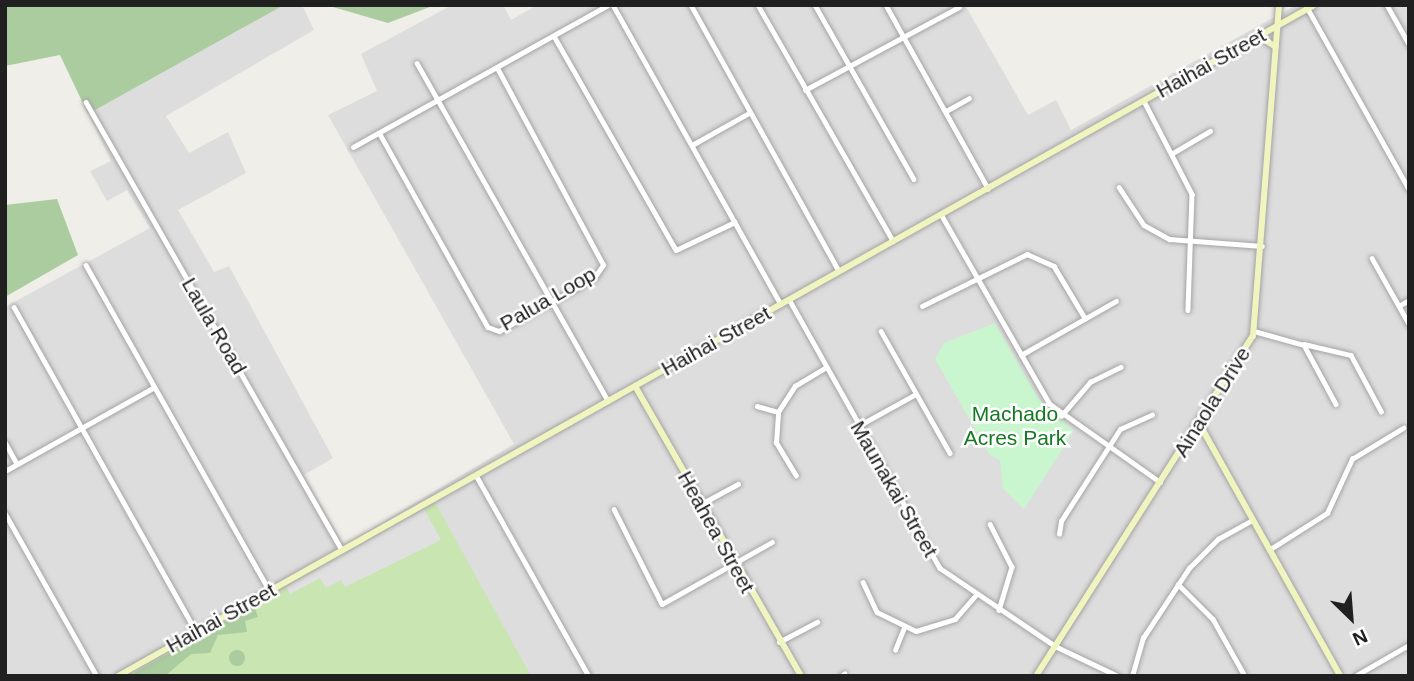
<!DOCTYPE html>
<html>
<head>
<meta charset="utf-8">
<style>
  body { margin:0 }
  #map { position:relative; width:1414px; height:681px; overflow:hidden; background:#f0eee8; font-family:Helvetica,sans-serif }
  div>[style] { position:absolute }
  .residential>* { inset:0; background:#dedddd }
  .grass>* { inset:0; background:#c9e6b2 }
  .forest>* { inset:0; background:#abcc9f }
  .round { border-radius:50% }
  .park>* { inset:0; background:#c9f6ce }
  .parking>* { inset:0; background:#e0e0e0 }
  .roads { filter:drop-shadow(0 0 2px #a4a4a4) drop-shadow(0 0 2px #a4a4a4) }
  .street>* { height:4.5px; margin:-2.25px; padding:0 2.25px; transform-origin:2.25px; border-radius:2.25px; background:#fff }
  .secondary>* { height:6px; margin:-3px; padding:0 3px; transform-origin:3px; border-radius:3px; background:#f0f5c0 }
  span { translate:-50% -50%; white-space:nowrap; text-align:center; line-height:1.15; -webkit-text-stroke:5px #fff; paint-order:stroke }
  .street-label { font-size:21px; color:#202020 }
  .park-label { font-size:21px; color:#147921 }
  .frame { position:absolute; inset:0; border:7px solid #202020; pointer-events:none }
  .north { position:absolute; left:1316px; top:583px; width:70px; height:70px; -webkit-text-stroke:5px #fff; paint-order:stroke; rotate:155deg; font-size:19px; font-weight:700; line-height:28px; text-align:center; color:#202020 }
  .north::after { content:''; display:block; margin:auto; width:24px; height:32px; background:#202020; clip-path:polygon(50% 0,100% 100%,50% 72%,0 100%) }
</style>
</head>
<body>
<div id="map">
  <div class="residential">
    <div style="clip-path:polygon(284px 5px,302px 5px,314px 30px,166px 116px,189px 153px,228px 132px,246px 173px,178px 210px,214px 272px,229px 266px,333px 458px,304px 475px,344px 545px,514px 444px,328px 115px,377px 91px,361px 54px,452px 5px,503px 5px,511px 20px,537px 5px,965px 5px,1028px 115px,1056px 100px,1071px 130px,1296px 5px,1409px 5px,1409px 676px,5px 676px,5px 307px,150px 228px,127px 190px,107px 201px,90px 171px,111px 161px,88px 114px)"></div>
  </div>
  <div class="grass">
    <div style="clip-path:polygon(435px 502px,531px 676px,125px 676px)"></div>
  </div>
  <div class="forest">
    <div style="clip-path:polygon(5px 5px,284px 5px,88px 114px,60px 55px,5px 66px)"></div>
    <div style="clip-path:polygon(326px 5px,435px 5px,388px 23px)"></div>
    <div style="clip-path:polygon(57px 199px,78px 255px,5px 297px,5px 205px)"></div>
    <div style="clip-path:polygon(254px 606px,258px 617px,245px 621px,247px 632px,218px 635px,210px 653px,191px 654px,165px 676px,129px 676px)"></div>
    <div class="round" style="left:229px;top:650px;width:16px;height:16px"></div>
  </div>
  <div class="park">
    <div style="clip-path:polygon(995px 323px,1038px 398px,1074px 431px,1024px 509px,1003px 488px,1000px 460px,990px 455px,935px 359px,944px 343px)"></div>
  </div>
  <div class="parking">
    <div style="clip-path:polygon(424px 509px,441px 540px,345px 587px,341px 580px,326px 588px,320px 578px,290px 594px,286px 587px)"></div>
  </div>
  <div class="roads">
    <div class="street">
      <div style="left:613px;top:5px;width:343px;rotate:60.7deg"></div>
      <div style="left:691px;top:5px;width:304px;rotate:60.9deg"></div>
      <div style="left:758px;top:5px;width:272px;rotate:60.2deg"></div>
      <div style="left:815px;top:5px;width:200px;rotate:60.4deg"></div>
      <div style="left:886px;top:5px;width:210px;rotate:60.9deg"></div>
      <div style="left:1387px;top:5px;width:45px;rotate:60.6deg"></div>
      <div style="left:1308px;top:9px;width:206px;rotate:60.7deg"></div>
      <div style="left:554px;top:36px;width:246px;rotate:60.3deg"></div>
      <div style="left:676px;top:250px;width:65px;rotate:-25.4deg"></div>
      <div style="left:417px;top:63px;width:388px;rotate:60.5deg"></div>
      <div style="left:805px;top:90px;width:175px;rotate:-28.3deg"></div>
      <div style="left:1144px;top:101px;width:105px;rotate:62.7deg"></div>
      <div style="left:1192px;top:194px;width:116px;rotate:92deg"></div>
      <div style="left:86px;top:102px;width:516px;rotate:60.26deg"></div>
      <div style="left:946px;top:111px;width:26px;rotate:-29deg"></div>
      <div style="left:380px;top:134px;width:221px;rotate:60.8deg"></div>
      <div style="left:488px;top:327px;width:12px;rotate:20deg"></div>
      <div style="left:499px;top:331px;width:23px;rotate:-29deg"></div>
      <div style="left:519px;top:320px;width:86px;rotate:-29.2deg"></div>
      <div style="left:594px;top:278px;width:16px;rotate:-55deg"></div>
      <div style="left:603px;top:265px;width:224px;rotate:-118.3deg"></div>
      <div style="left:692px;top:145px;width:65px;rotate:-29.3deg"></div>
      <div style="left:353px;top:147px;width:292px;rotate:-29.1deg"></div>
      <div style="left:1173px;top:153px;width:43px;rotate:-30.7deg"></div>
      <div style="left:1119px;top:187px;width:45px;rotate:56.7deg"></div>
      <div style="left:1144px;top:225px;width:29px;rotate:29deg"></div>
      <div style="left:1169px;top:239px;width:93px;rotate:4.3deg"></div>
      <div style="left:941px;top:214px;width:219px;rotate:60.2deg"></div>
      <div style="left:1050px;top:404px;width:135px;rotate:35.3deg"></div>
      <div style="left:1372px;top:258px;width:76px;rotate:60.7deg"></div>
      <div style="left:86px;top:265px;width:374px;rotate:60.6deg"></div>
      <div style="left:789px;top:299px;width:308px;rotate:60.7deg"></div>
      <div style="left:940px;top:568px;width:139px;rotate:34.1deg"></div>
      <div style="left:1055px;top:646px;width:70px;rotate:25.5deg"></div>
      <div style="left:922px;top:306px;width:117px;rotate:-26.3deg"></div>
      <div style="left:1027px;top:254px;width:30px;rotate:24deg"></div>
      <div style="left:1054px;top:266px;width:61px;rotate:59.2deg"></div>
      <div style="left:1399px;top:306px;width:12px;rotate:-31deg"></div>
      <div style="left:14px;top:307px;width:372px;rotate:60.7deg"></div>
      <div style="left:881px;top:331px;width:140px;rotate:60.5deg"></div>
      <div style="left:1254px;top:331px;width:52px;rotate:15.6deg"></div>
      <div style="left:1304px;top:345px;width:67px;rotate:61.5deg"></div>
      <div style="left:1304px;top:344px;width:48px;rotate:13.2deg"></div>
      <div style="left:1351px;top:355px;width:64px;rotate:61.8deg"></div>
      <div style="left:1021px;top:355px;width:109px;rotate:-29.6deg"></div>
      <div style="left:757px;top:406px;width:22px;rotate:16deg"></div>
      <div style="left:1061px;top:416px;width:45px;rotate:-49.5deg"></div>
      <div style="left:1090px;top:382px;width:34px;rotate:-26deg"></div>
      <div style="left:858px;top:426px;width:66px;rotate:-28.9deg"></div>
      <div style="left:5px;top:442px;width:25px;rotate:61deg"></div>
      <div style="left:5px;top:471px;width:170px;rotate:-29.3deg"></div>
      <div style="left:476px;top:475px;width:231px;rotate:60.7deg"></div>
      <div style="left:796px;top:476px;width:39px;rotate:-121deg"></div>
      <div style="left:776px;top:443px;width:31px;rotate:-86deg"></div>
      <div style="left:778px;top:412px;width:31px;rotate:-57deg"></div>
      <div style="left:795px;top:386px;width:35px;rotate:-31deg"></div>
      <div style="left:701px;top:504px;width:42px;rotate:-28.4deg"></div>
      <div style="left:614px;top:509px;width:106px;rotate:63.2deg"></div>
      <div style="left:662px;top:604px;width:126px;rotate:-29.4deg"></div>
      <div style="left:5px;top:513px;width:187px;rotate:60.6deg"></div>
      <div style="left:990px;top:524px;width:48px;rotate:62.9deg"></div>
      <div style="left:1012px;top:567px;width:45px;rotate:106.8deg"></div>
      <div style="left:1059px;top:534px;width:13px;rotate:-81deg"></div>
      <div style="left:1061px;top:521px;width:109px;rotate:-57.3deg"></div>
      <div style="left:1120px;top:429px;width:35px;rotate:-24deg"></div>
      <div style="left:1269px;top:550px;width:69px;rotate:-32.5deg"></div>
      <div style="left:1327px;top:513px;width:60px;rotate:-65.2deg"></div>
      <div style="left:1352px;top:459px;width:60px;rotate:-31.3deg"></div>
      <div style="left:863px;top:582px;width:33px;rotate:65deg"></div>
      <div style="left:877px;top:612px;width:43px;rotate:26deg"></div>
      <div style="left:916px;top:631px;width:41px;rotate:-17.1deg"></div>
      <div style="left:955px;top:619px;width:32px;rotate:-49deg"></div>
      <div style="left:1178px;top:584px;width:49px;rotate:45deg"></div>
      <div style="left:1213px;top:619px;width:65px;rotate:60.7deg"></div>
      <div style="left:779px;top:642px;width:43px;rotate:-27.8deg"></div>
      <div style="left:895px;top:650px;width:24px;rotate:-68deg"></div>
      <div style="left:841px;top:676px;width:4px;rotate:-34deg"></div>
      <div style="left:1132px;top:676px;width:40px;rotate:-74deg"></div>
      <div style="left:1143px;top:638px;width:84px;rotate:-56.7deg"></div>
      <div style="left:1189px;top:568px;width:41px;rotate:-45deg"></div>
      <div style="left:1218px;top:539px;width:39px;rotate:-29deg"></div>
      <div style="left:1355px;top:676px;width:62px;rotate:-29.9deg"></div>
    </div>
    <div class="secondary">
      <div style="left:1259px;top:36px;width:20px;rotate:33deg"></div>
      <div style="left:635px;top:386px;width:334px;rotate:60.2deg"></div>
      <div style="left:1200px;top:425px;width:287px;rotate:60.8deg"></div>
      <div style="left:118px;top:676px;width:1371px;rotate:-29.29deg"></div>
      <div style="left:1036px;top:676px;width:403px;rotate:-57.5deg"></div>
      <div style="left:1253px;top:336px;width:332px;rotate:-85.5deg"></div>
    </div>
  </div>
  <div class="street-label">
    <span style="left:1211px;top:63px;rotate:-29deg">Haihai Street</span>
    <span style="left:548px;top:299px;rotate:-30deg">Palua Loop</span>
    <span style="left:214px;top:326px;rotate:60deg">Laula Road</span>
    <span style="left:716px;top:341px;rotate:-29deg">Haihai Street</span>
    <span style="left:1212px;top:402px;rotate:-58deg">Ainaola Drive</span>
    <span style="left:894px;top:489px;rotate:60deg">Maunakai Street</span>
    <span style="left:716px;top:532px;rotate:61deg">Heahea Street</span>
    <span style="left:221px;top:618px;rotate:-29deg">Haihai Street</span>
  </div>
  <div class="park-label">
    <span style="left:1015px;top:426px">Machado<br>Acres Park</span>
  </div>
  <div class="frame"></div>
  <div class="north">N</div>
</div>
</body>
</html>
